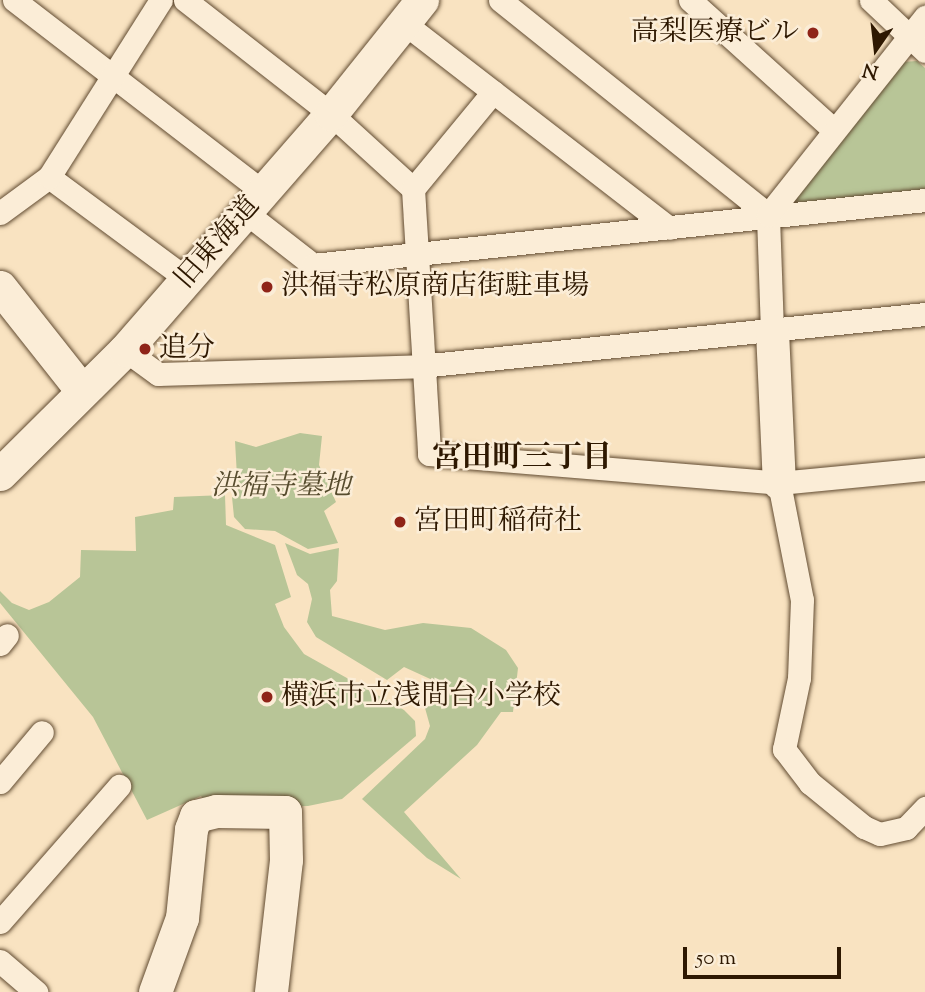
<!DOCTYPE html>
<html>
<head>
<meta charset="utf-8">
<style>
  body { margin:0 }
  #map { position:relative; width:925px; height:992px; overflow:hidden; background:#f9e3c1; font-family:"Sorts Mill Goudy","Noto Serif JP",serif }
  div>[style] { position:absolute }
  .green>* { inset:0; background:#b8c597 }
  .roads { filter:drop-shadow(0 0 2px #614b31) drop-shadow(0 0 2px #614b31) }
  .street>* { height:23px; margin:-11.5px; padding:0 11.5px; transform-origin:11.5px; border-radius:11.5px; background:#fbedd7 }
  .secondary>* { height:33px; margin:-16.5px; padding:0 16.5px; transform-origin:16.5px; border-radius:16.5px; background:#fbedd7 }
  .dots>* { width:19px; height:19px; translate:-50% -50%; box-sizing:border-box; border:4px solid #fbedd7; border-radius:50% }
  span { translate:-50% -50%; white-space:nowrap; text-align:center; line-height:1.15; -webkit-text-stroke:5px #fbedd7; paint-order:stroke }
  .poi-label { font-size:28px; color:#2e1801 }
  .right { translate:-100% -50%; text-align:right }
  .left { translate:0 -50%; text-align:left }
  .street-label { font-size:28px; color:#2e1801 }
  .park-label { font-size:28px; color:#574c2e; font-style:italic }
  .neighbourhood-label { font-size:30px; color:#2e1801; font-weight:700 }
  .north { position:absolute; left:841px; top:14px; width:70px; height:70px; -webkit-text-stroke:5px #fbedd7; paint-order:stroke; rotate:194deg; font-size:19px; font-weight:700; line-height:28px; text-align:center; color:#2e1801 }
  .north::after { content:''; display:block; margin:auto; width:24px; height:32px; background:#2e1801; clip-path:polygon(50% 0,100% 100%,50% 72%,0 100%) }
  .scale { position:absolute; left:683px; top:947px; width:158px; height:32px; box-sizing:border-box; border:4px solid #2e1801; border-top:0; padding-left:9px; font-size:21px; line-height:24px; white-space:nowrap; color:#2e1801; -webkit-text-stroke:5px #fbedd7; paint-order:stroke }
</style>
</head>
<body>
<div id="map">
  <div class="green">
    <div style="clip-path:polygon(917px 61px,925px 68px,925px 194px,782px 208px,902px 62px)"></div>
    <div style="clip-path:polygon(300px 433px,322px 436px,319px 465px,336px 502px,324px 511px,338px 543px,308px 549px,275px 531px,245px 529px,234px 517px,232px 497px,238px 494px,235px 441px,256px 447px)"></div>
    <div style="clip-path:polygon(225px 495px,226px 525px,275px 545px,291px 597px,275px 604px,284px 627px,304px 654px,404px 710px,415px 721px,416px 736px,342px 799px,308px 806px,245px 808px,204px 800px,201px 796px,147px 820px,93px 717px,0 603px,0 591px,12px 603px,29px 610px,49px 602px,80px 577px,81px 550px,136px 551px,135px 517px,173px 510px,174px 497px)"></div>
    <div style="clip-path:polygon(285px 543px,310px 554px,339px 548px,337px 581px,330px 590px,332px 616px,385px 630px,423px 623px,471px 628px,506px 650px,518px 668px,513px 712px,501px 712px,477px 745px,404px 812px,461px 879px,427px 858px,362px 799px,425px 739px,430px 726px,425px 708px,439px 683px,404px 667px,387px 680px,316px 637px,307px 622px,312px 599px,308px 584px,297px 575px)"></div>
  </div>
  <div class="roads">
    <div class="street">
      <div style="left:14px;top:0;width:314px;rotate:37.6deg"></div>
      <div style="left:185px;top:0;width:185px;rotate:38deg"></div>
      <div style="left:331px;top:114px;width:111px;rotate:42.4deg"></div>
      <div style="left:413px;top:189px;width:265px;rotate:86.5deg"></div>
      <div style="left:429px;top:454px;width:351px;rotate:4.7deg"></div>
      <div style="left:779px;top:483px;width:147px;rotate:-5.5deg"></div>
      <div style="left:500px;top:0;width:344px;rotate:38.7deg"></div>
      <div style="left:690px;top:0;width:193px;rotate:42.1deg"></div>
      <div style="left:871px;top:0;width:74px;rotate:43.4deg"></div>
      <div style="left:404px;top:23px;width:335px;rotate:37.7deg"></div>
      <div style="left:49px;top:177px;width:172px;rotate:36.5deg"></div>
      <div style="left:413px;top:189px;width:126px;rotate:-50.5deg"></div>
      <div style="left:245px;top:212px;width:86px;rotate:37.9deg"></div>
      <div style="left:313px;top:265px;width:615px;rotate:-6.06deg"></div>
      <div style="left:0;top:213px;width:61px;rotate:-36.3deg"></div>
      <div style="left:49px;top:177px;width:209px;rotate:-57.7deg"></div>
      <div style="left:772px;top:331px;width:116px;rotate:-92deg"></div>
      <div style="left:768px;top:215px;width:253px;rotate:-51.6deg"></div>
      <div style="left:125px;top:350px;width:41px;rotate:36deg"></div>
      <div style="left:158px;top:374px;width:263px;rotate:-1.7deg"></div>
      <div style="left:421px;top:366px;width:507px;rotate:-5.89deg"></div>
      <div style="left:779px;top:483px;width:119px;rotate:78.9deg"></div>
      <div style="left:802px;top:600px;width:78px;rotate:92.2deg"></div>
      <div style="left:799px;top:678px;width:73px;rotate:101.9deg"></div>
      <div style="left:784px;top:749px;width:43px;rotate:52.6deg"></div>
      <div style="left:810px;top:783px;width:70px;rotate:39.2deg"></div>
      <div style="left:864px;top:827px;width:17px;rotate:24deg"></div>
      <div style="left:880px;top:834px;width:27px;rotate:-13deg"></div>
      <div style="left:906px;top:828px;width:28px;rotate:-46deg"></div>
      <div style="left:0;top:644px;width:11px;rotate:-52deg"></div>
      <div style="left:0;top:782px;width:65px;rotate:-50deg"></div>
      <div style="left:0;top:922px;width:181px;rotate:-48.8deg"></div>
      <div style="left:0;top:961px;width:48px;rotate:40.7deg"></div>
    </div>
    <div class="secondary">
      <div style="left:0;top:287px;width:132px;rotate:51.7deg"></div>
      <div style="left:772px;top:331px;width:152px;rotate:87.4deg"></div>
      <div style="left:0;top:474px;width:176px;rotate:-44.8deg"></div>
      <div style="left:125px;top:350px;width:313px;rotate:-48.9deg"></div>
      <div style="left:331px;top:114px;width:146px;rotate:-51.4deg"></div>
      <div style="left:155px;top:992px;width:79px;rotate:-70deg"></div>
      <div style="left:182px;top:918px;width:89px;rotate:-84.2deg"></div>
      <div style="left:191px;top:829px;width:14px;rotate:-69deg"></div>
      <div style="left:196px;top:816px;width:21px;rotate:-14deg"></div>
      <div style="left:216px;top:811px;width:69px;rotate:0.8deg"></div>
      <div style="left:285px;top:812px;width:48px;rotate:88.8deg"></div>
      <div style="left:286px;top:860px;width:133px;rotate:96.5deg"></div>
    </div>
  </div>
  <div class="dots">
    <div style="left:813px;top:33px;background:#8f2418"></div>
    <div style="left:267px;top:287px;background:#8f2418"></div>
    <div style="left:145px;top:349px;background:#8f2418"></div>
    <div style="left:400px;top:522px;background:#8f2418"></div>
    <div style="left:267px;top:697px;background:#8f2418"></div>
  </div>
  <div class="poi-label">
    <span class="right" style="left:799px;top:33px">高梨医療ビル</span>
    <span class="left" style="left:281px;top:287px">洪福寺松原商店街駐車場</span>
    <span class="left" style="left:159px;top:349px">追分</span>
    <span class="left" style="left:414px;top:522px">宮田町稲荷社</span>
    <span class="left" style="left:281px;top:697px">横浜市立浅間台小学校</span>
  </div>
  <div class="street-label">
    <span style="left:218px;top:243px;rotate:-49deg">旧東海道</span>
  </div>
  <div class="park-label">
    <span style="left:281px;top:487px">洪福寺墓地</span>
  </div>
  <div class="neighbourhood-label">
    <span style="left:522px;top:459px">宮田町三丁目</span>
  </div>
  <div class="north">N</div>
  <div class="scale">50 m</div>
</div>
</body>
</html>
